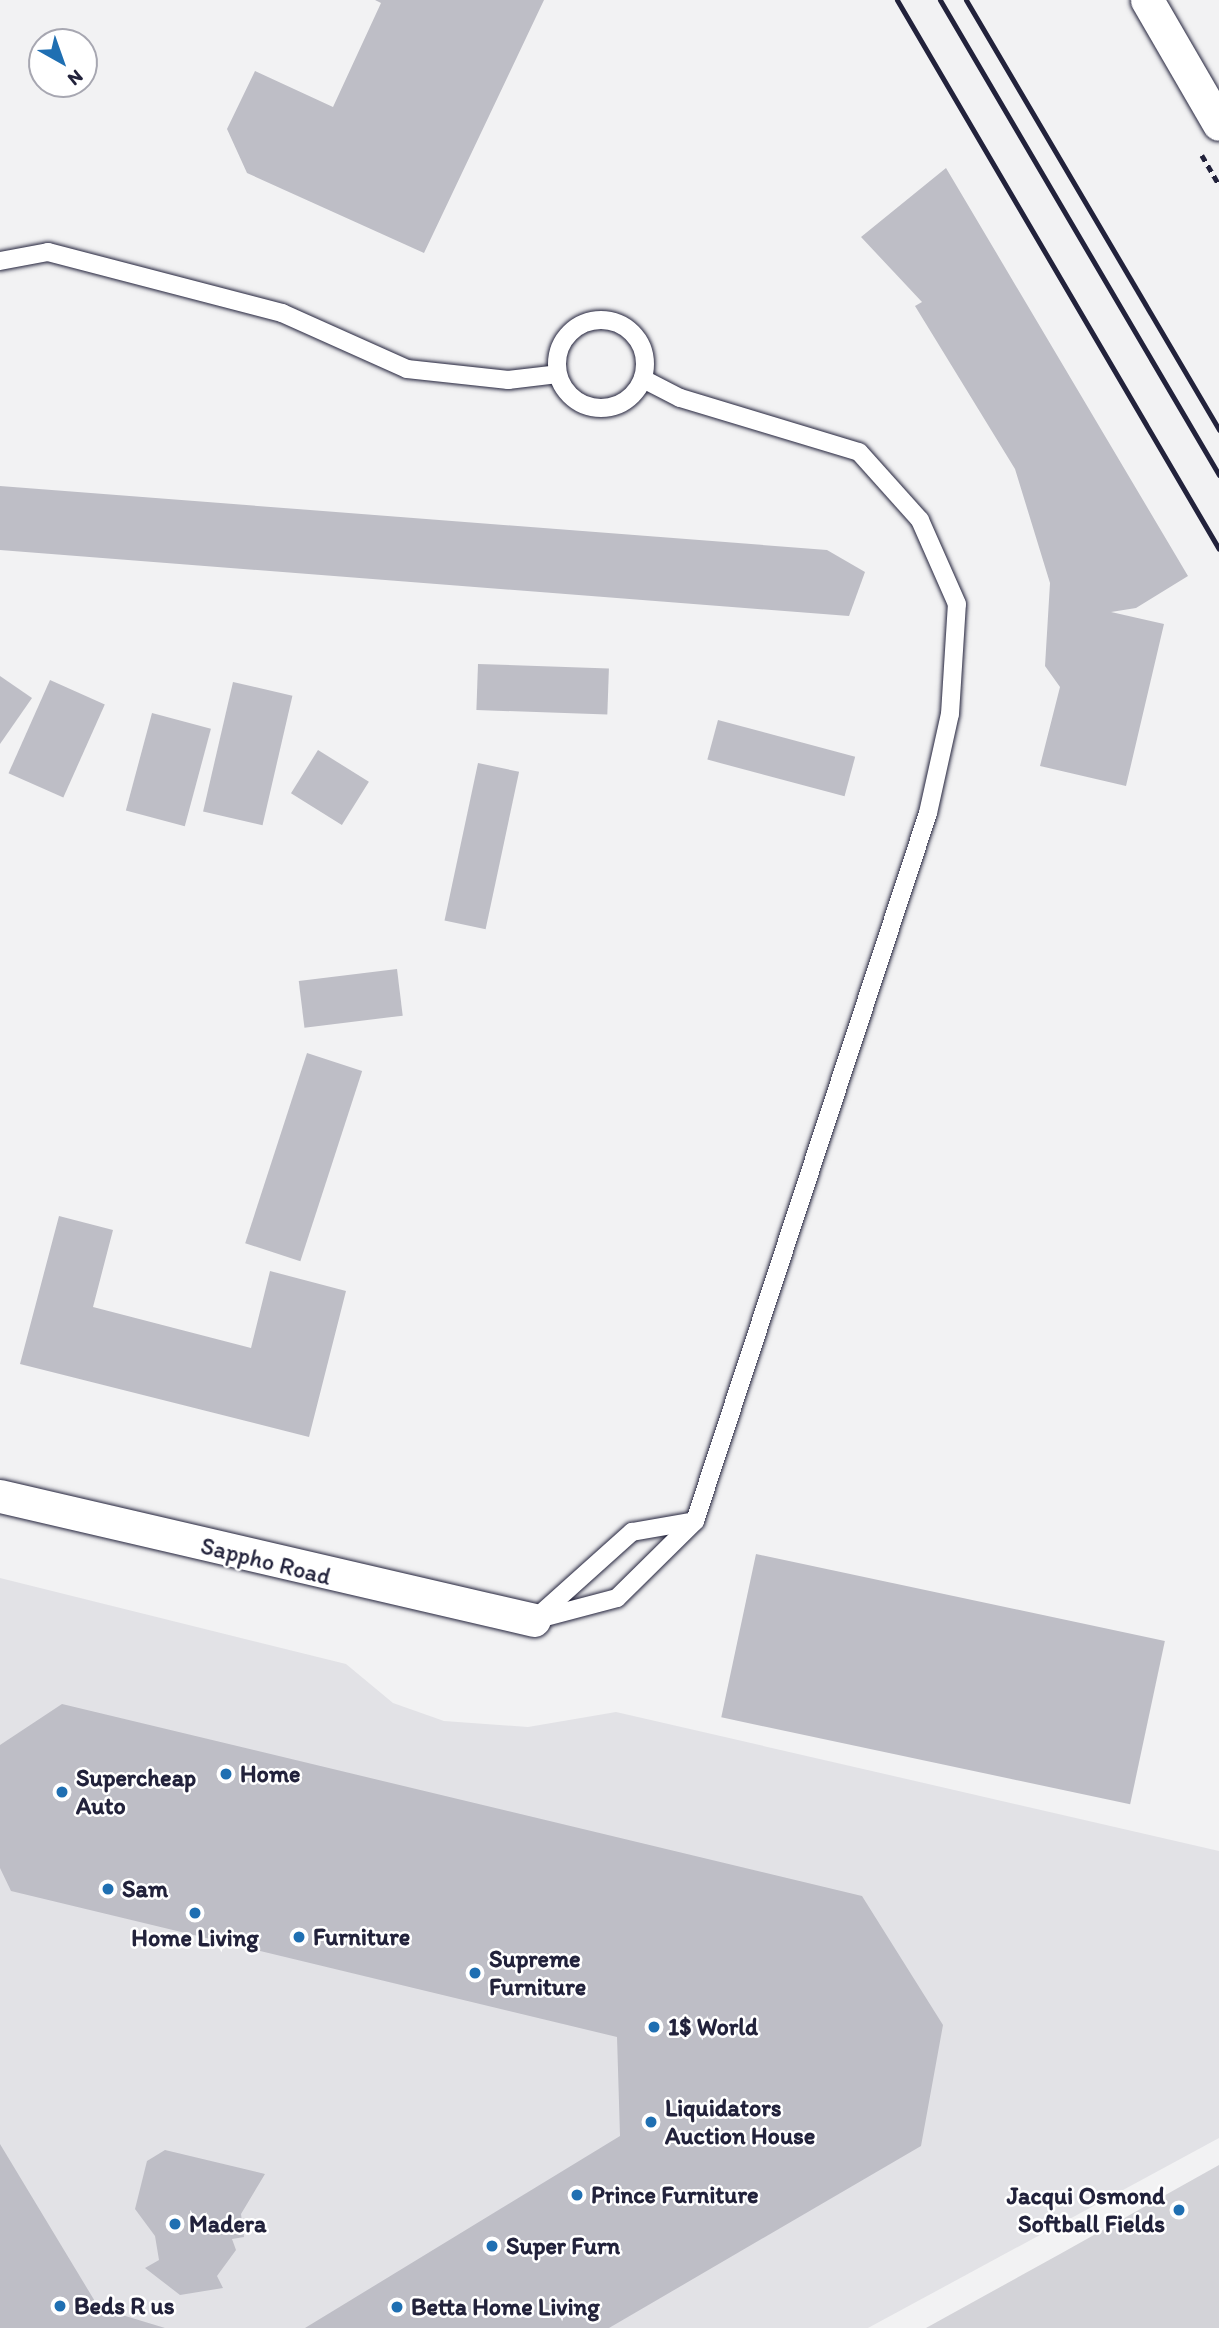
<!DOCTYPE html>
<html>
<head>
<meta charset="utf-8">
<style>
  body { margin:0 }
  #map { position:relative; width:1219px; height:2328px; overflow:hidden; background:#f2f2f3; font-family:Itim,sans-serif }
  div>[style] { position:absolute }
  .built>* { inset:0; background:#e2e2e6 }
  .green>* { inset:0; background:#d3d3d8 }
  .building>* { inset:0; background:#bebec6; transform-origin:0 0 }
  .path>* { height:4.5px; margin-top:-2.25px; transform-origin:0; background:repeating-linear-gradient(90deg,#22223b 0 7px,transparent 0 12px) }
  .roads { filter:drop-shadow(0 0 2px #22223b) drop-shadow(0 0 2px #22223b) }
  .service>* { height:18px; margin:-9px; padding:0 9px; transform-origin:9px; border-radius:9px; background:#fff }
  .service>.ring { margin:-9px; padding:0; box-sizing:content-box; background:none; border:18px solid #fff; border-radius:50% }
  .minor>* { height:33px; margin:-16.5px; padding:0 16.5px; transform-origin:16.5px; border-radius:16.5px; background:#fff }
  .rail>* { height:5px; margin:-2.5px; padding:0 2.5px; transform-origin:2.5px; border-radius:2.5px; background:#22223b }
  .dots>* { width:19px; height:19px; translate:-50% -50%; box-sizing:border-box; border:4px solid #fff; border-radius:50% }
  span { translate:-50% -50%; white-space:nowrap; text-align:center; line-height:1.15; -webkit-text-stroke:5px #fff; paint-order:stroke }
  .street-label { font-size:24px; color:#22223b }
  .poi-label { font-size:24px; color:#22223b; font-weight:700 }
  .left { translate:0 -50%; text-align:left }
  .right { translate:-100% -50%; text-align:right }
  .north { position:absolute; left:28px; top:28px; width:70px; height:70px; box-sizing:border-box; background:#fff; border:2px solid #a7a7b1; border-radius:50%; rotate:140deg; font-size:19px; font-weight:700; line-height:28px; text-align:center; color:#22223b }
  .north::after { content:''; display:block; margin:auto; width:24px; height:32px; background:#1f6fb2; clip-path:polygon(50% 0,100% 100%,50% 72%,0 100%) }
</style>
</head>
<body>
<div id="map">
  <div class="built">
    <div style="clip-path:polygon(0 1578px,346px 1664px,393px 1703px,444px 1721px,528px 1727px,616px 1712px,1219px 1851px,1219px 2138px,868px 2328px,0 2328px)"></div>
  </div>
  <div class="green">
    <div style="clip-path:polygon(1219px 2165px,1219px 2328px,926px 2328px,1060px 2254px)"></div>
  </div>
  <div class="building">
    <div style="clip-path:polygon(375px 0,544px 0,424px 253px,247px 173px,227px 129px,255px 71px,333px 107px,381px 3px)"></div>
    <div style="clip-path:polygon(946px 168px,1188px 576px,1136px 608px,1111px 612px,1164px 624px,1126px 786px,1040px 766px,1060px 687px,1045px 666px,1050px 583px,1015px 469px,915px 306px,922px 302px,861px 237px)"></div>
    <div style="clip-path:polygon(0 486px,827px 550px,865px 572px,849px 616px,0 550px)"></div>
    <div style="left:478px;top:664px;width:131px;height:46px;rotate:2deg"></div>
    <div style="clip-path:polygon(0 676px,32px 698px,0 744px)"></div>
    <div style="left:50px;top:680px;width:60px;height:102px;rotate:24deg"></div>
    <div style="left:233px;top:682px;width:61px;height:133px;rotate:13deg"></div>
    <div style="left:152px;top:713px;width:61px;height:101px;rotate:15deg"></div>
    <div style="left:718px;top:720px;width:142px;height:41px;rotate:15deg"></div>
    <div style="left:318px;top:750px;width:60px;height:51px;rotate:32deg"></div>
    <div style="left:478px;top:763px;width:42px;height:161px;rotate:12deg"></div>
    <div style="left:397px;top:969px;width:47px;height:99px;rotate:83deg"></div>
    <div style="left:307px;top:1053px;width:58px;height:200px;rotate:18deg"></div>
    <div style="clip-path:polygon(59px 1216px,113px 1230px,93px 1307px,251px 1348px,270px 1271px,346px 1291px,309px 1437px,20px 1364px)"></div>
    <div style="left:756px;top:1554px;width:418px;height:167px;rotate:12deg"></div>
    <div style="clip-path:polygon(62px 1704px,862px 1896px,943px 2025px,921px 2146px,609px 2328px,305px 2328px,620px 2136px,617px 2037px,11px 1891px,0 1868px,0 1745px)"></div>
    <div style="clip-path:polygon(0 2144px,99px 2308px,165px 2328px,0 2328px)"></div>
    <div style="clip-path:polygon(165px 2150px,265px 2174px,241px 2214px,244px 2237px,232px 2239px,236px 2250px,217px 2276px,223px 2288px,180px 2295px,145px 2268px,159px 2260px,155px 2236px,135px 2209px,147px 2161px)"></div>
  </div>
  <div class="path">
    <div style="left:1202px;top:155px;width:34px;rotate:60deg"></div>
  </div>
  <div class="roads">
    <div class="service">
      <div style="left:0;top:261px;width:49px;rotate:-10.6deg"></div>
      <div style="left:48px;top:252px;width:242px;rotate:14.6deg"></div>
      <div style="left:282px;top:313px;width:137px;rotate:24.1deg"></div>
      <div style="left:407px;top:369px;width:102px;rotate:6.2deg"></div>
      <div style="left:508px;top:380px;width:50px;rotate:-6.8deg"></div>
      <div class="ring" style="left:557px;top:320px;width:70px;height:70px"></div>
      <div style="left:536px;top:1618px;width:129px;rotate:-41.9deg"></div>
      <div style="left:632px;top:1532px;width:64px;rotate:-9.9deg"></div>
      <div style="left:534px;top:1620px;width:86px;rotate:-14.8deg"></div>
      <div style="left:617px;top:1598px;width:110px;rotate:-44.6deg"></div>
      <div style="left:695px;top:1521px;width:745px;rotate:-71.78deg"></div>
      <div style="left:928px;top:813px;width:101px;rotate:-77.5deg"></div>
      <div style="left:950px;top:714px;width:110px;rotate:-86.4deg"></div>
      <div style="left:957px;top:604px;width:92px;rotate:-113.8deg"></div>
      <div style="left:920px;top:520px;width:91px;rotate:-131.9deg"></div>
      <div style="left:859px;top:452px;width:187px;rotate:-163.2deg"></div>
      <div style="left:680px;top:398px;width:42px;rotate:-152.8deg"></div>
    </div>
    <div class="minor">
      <div style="left:1147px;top:0;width:143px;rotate:59.9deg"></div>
      <div style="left:0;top:1496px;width:548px;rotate:13.07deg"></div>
    </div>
  </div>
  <div class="rail">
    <div style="left:897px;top:0;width:636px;rotate:59.61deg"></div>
    <div style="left:940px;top:0;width:551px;rotate:59.57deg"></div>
    <div style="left:966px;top:0;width:499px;rotate:59.5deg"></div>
  </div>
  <div class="dots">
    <div style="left:226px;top:1774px;background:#1f6fb2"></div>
    <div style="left:62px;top:1792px;background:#1f6fb2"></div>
    <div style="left:108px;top:1889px;background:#1f6fb2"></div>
    <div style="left:195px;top:1913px;background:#1f6fb2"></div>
    <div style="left:299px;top:1937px;background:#1f6fb2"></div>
    <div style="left:475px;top:1973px;background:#1f6fb2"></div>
    <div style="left:654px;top:2027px;background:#1f6fb2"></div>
    <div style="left:651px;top:2122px;background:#1f6fb2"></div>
    <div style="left:577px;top:2195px;background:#1f6fb2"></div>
    <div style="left:1179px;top:2210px;background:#1f6fb2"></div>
    <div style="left:175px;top:2224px;background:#1f6fb2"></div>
    <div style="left:492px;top:2246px;background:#1f6fb2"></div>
    <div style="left:60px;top:2306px;background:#1f6fb2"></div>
    <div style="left:397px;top:2307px;background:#1f6fb2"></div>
  </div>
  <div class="street-label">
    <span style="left:266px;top:1561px;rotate:14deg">Sappho Road</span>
  </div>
  <div class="poi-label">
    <span class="left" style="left:240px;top:1774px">Home</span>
    <span class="left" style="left:76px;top:1792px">Supercheap<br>Auto</span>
    <span class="left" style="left:122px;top:1889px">Sam</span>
    <span class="left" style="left:313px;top:1937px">Furniture</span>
    <span style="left:195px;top:1938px">Home Living</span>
    <span class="left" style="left:489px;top:1973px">Supreme<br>Furniture</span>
    <span class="left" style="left:668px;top:2027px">1$ World</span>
    <span class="left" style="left:665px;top:2122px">Liquidators<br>Auction House</span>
    <span class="left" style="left:591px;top:2195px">Prince Furniture</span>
    <span class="right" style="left:1165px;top:2210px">Jacqui Osmond<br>Softball Fields</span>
    <span class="left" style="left:189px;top:2224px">Madera</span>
    <span class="left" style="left:506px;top:2246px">Super Furn</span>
    <span class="left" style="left:74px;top:2306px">Beds R us</span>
    <span class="left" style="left:411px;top:2307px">Betta Home Living</span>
  </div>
  <div class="north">N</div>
</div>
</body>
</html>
